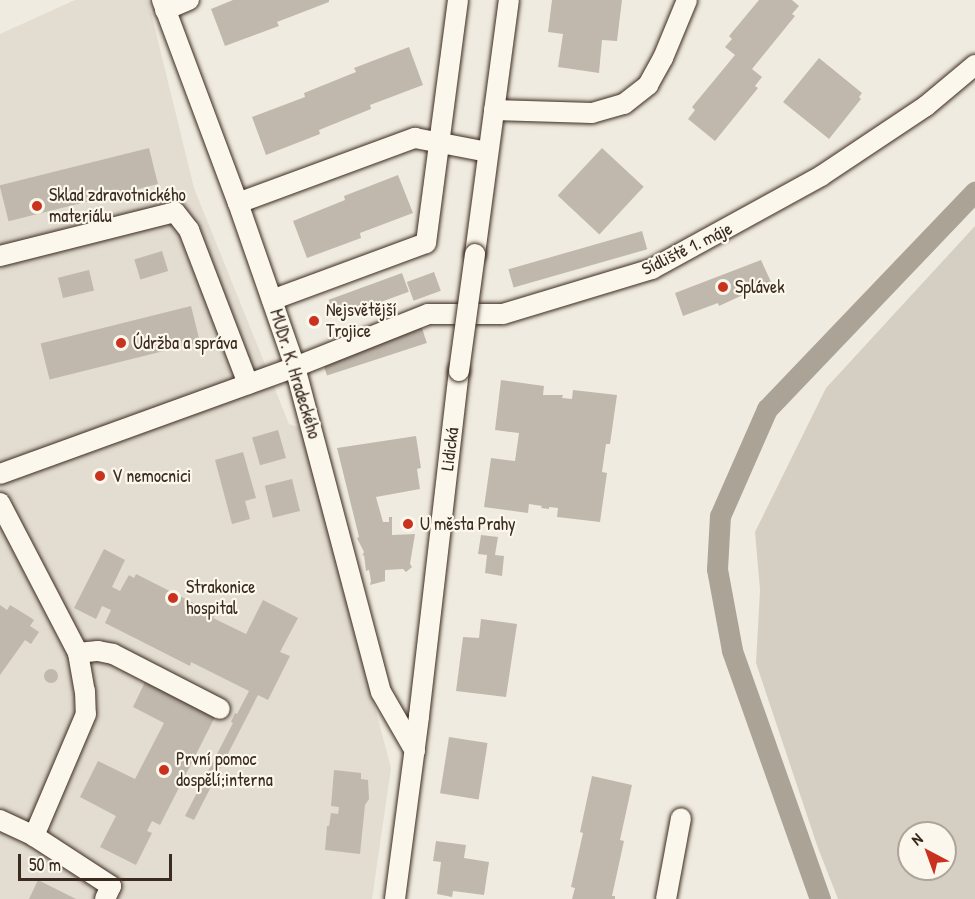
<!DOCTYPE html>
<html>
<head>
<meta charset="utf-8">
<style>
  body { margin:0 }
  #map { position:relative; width:975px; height:899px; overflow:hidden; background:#f0ebe0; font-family:"Patrick Hand",sans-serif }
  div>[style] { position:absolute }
  .built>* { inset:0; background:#e2dcd1 }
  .green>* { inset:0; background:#d5cec3 }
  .canal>* { height:21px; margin:-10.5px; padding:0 10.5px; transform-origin:10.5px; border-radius:10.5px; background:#aca397 }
  .building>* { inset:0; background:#c0b8ad; transform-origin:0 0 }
  .round { border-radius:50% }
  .roads { filter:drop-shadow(0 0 2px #3b2a1e) drop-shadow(0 0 2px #3b2a1e) }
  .minor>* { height:20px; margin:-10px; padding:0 10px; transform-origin:10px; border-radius:10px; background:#fbf7ec }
  .bridges { filter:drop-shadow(0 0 2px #3b2a1e) drop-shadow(0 0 2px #3b2a1e) }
  .minor-bridge>* { height:20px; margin:-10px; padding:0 10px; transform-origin:10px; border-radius:10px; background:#fbf7ec }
  .dots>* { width:16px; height:16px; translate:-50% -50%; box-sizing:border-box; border:3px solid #fbf7ec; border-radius:50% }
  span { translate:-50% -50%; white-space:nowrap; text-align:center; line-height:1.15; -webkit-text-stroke:4.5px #fbf7ec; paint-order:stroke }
  .poi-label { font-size:18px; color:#3b2a1e }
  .left { translate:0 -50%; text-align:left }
  .street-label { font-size:18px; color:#3b2a1e }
  .north { position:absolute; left:897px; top:821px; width:60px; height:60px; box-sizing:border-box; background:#fbf7ec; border:2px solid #aea59a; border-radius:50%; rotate:319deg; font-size:16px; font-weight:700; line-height:24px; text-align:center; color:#3b2a1e }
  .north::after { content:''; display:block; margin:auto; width:21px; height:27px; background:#c8321e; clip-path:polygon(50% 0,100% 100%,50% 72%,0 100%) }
  .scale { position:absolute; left:18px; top:854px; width:154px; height:27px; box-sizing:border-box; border:3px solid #3b2a1e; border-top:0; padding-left:8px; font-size:18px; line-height:21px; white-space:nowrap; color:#3b2a1e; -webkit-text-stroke:4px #fbf7ec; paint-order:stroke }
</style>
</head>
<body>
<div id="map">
  <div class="built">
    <div style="clip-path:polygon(75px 0,148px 0,194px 188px,289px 424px,301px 428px,391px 768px,372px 899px,0 899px,0 34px)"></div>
  </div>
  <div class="green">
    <div style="clip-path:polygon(evenodd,975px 226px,975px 899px,838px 899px,818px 848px,756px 663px,760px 590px,755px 532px,826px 388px,975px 226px,909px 833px,945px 833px,945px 869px,909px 869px,909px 833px)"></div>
  </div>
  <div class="canal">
    <div style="left:820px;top:899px;width:264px;rotate:-109.5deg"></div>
    <div style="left:732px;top:650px;width:82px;rotate:-100.5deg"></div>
    <div style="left:717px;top:569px;width:53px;rotate:-86.8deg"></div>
    <div style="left:720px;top:516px;width:117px;rotate:-66.3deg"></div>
    <div style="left:767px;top:409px;width:301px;rotate:-46.3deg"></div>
  </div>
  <div class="building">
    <div style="clip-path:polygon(233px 0,329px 0,329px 2px,277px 22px,279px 26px,225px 46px,211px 9px)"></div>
    <div style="clip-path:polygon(552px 0,622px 0,617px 41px,602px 40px,599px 73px,558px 67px,563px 34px,548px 32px)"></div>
    <div style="clip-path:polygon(759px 0,792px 0,799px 6px,792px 14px,795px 16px,752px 69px,762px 77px,755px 86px,758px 88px,715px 141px,688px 119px,695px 110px,692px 107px,735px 55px,725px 47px,732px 39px,729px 36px)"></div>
    <div style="clip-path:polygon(409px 47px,423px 85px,370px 105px,371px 109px,319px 130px,320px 134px,266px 155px,252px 117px,305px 97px,304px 93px,356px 72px,354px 68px)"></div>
    <div style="clip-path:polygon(819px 58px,862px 93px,859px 97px,861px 99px,829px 139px,783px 102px)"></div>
    <div style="left:149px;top:148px;width:37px;height:154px;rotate:76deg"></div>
    <div style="left:602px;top:148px;width:57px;height:65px;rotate:43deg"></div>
    <div style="clip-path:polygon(398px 175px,413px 213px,360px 233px,361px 238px,307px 258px,293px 221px,345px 200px,344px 196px)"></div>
    <div style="left:642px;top:231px;width:19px;height:139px;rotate:74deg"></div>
    <div style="left:162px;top:251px;width:21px;height:29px;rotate:73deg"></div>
    <div style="clip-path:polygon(761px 260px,771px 282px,719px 306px,718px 303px,683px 316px,675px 293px)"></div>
    <div style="left:89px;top:270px;width:21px;height:32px;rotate:76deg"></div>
    <div style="left:434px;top:272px;width:20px;height:29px;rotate:70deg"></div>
    <div style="left:402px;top:273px;width:20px;height:78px;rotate:70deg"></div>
    <div style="left:191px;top:306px;width:37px;height:155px;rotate:76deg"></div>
    <div style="left:421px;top:325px;width:19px;height:105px;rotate:72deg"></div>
    <div style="clip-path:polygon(501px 380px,544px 386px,543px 395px,563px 395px,562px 398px,572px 399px,573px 390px,617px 395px,610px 444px,606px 444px,602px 472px,607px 473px,600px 522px,557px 517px,558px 508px,549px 507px,549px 509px,541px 508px,542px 506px,529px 504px,528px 513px,484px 507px,491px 458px,515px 461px,519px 433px,495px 430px)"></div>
    <div style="left:278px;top:430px;width:29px;height:27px;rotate:74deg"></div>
    <div style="clip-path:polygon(416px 436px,421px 468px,417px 469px,420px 489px,376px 497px,383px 522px,389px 522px,389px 517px,392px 517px,392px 535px,415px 534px,410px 564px,412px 567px,406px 572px,403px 569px,385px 570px,385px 581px,370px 585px,371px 581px,369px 570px,366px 571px,364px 555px,362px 556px,364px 552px,357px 538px,359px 537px,337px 448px)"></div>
    <div style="clip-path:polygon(243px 452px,256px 498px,245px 501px,250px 519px,232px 524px,215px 460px)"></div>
    <div style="left:292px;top:479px;width:33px;height:28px;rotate:76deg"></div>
    <div style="clip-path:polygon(481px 535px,498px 537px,495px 555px,504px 556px,502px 576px,485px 573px,487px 555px,478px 554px)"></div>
    <div style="clip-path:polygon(104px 549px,125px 560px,112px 587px,120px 591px,129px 575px,134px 578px,136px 574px,215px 614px,213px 618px,246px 634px,263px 600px,298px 618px,280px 652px,290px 656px,268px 700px,258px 695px,194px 820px,185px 816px,233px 723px,231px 722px,235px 713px,237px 714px,249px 691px,191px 662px,190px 666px,105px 623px,111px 610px,102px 606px,96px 619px,74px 608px)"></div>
    <div style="clip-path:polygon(0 605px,7px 610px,10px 605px,28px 616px,34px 620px,30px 626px,39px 632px,31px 644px,25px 640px,0 675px)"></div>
    <div style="clip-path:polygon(481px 619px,517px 624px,506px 697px,456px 691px,463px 637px,479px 638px)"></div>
    <div class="round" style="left:44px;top:669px;width:14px;height:14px"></div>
    <div style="clip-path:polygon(146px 680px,216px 715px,160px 825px,152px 821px,147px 831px,152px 833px,136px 865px,100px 847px,116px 816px,80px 797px,98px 761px,135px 779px,164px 723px,133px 707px)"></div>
    <div style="left:449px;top:737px;width:39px;height:57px;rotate:9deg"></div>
    <div style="clip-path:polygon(334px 770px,361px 773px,361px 779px,368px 780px,369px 799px,365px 805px,360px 854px,325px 850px,327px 826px,329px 826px,331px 813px,338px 814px,339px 807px,331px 806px)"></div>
    <div style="clip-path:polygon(592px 776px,632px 785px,620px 840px,624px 841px,612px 896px,615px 896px,615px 899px,572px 899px,575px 888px,571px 887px,583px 833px,580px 832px)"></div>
    <div style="clip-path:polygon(436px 841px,466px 845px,464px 858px,489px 862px,484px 895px,453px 891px,452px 897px,437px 894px,441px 862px,433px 861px)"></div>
    <div style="clip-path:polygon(38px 880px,76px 899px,29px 899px)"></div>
  </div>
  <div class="roads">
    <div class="minor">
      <div style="left:162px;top:0;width:217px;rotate:69.5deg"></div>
      <div style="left:238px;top:203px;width:174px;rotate:70.8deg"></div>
      <div style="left:295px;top:367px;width:336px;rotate:75.2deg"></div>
      <div style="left:381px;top:692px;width:68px;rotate:60deg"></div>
      <div style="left:165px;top:10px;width:26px;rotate:-23deg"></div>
      <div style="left:494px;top:110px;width:98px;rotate:1.8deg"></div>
      <div style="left:592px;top:113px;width:33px;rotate:-16deg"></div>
      <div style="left:624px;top:104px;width:31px;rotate:-38deg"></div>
      <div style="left:648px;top:85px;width:31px;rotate:-61deg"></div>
      <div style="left:663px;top:58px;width:63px;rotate:-67.5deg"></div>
      <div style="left:238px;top:203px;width:189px;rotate:-20.2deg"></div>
      <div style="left:415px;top:138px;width:74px;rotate:10.9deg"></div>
      <div style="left:475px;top:254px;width:256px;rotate:-82.4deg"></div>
      <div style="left:0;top:256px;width:180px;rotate:-14.1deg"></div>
      <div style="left:175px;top:212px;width:23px;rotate:52deg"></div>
      <div style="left:189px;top:230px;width:165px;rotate:69deg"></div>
      <div style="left:272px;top:300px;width:164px;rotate:-20.3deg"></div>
      <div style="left:426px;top:243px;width:245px;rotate:-82.5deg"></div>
      <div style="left:0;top:474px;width:314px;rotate:-19.9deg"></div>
      <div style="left:295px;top:367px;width:143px;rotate:-21.7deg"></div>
      <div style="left:428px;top:314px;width:75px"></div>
      <div style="left:503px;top:314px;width:156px;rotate:-16.8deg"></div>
      <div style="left:652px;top:269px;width:193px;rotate:-28.8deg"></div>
      <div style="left:821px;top:176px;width:126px;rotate:-33.7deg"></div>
      <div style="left:926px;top:106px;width:64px;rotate:-39.9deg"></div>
      <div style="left:0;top:503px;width:169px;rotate:62.5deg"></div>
      <div style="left:78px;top:653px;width:39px;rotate:80deg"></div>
      <div style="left:85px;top:691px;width:23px;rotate:88deg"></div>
      <div style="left:86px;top:714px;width:133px;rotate:113.1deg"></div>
      <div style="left:78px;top:653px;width:20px;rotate:-6deg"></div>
      <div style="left:98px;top:651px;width:15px;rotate:11deg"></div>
      <div style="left:113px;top:654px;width:120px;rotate:27.2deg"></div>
      <div style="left:0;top:820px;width:38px;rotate:25deg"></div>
      <div style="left:34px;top:836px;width:92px;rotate:33deg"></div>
      <div style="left:111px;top:886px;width:14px;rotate:115deg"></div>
      <div style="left:395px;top:899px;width:185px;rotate:-82.5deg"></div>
      <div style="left:419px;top:716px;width:347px;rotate:-83.4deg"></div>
      <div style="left:666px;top:899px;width:82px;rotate:-79.5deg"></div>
    </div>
  </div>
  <div class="bridges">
    <div class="minor-bridge">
      <div style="left:459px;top:371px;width:118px;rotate:-82.2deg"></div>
    </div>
  </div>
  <div class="dots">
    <div style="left:37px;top:206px;background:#c8321e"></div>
    <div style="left:723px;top:287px;background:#c8321e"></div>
    <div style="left:314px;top:321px;background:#c8321e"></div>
    <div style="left:121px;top:343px;background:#c8321e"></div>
    <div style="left:100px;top:476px;background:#c8321e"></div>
    <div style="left:408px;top:524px;background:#c8321e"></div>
    <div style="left:173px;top:598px;background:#c8321e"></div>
    <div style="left:164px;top:770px;background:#c8321e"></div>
  </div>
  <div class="poi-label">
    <span class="left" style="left:49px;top:206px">Sklad zdravotnického<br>materiálu</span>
    <span class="left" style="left:735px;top:287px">Splávek</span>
    <span class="left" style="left:326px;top:321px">Nejsvětější<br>Trojice</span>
    <span class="left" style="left:133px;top:343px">Údržba a správa</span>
    <span class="left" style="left:112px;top:476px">V nemocnici</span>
    <span class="left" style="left:420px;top:524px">U města Prahy</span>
    <span class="left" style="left:186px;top:598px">Strakonice<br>hospital</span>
    <span class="left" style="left:176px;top:770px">První pomoc<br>dospělí;interna</span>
  </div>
  <div class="street-label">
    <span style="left:687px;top:249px;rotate:-26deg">Sídliště 1. máje</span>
    <span style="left:295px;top:374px;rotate:73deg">MUDr. K. Hradeckého</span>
    <span style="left:450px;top:449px;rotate:-83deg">Lidická</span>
  </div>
  <div class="north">N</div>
  <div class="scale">50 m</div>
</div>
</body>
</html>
